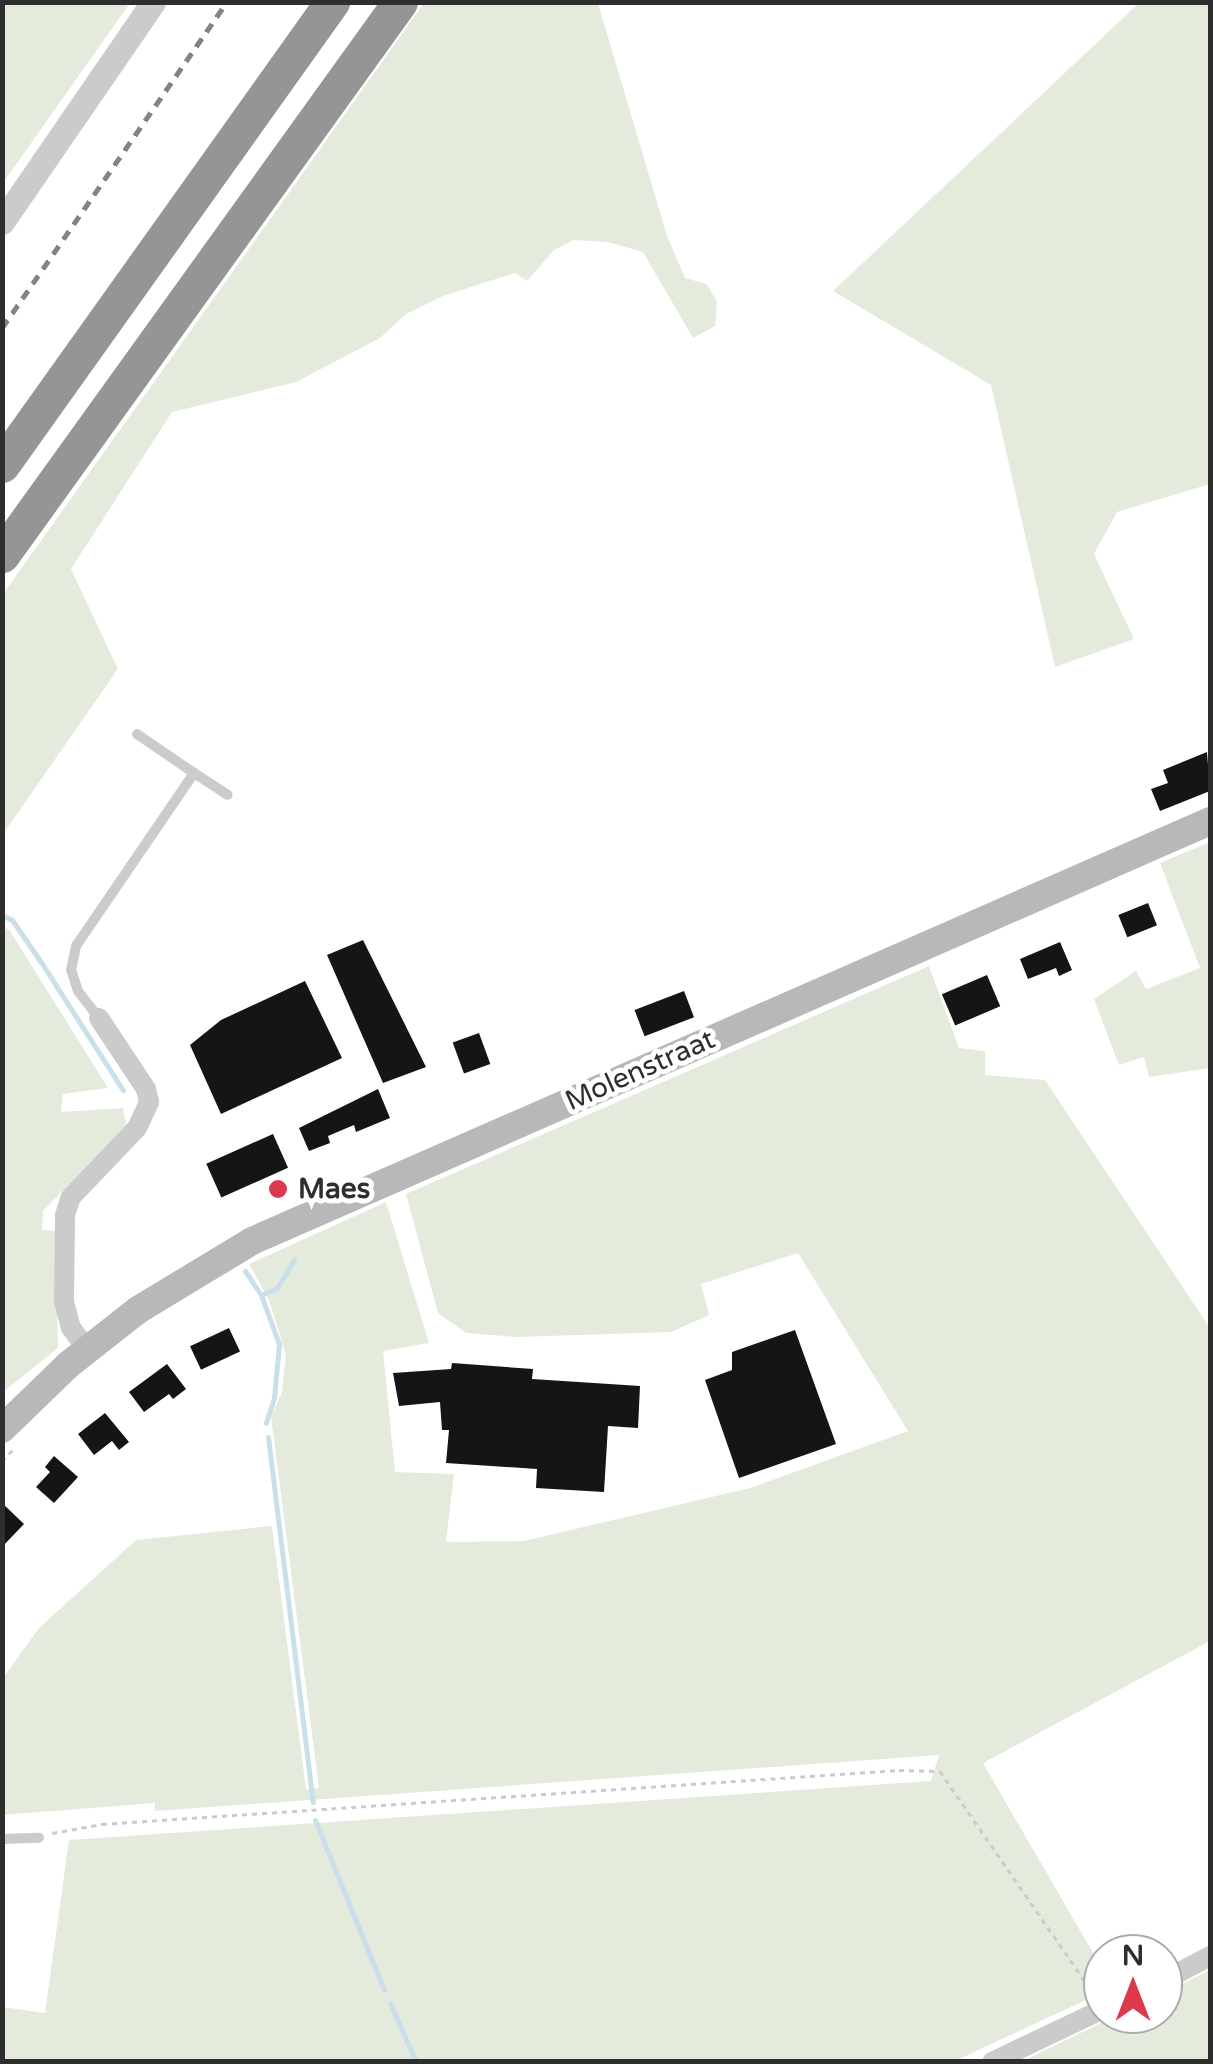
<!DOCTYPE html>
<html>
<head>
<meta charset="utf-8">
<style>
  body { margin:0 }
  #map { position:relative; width:1213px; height:2064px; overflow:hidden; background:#fff; font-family:"Varela Round",sans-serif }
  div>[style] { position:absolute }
  .green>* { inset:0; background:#e5ebdc }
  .stream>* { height:5px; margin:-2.5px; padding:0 2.5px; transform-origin:2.5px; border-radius:2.5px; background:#c9dfea }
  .building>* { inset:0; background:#151515; transform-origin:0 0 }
  .path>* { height:2.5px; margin-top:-1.25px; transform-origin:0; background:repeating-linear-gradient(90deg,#cbcbcb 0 5px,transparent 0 10px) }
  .service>* { height:10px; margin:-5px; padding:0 5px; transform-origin:5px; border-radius:5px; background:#cbcbcb }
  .minor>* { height:20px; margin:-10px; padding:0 10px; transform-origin:10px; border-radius:10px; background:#cbcbcb }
  .tertiary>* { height:25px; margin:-12.5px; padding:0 12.5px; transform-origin:12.5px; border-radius:12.5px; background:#cbcbcb }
  .secondary>* { height:28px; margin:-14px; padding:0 14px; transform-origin:14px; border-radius:14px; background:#b8b8b8 }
  .motorway>* { height:35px; margin:-17.5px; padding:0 17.5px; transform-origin:17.5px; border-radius:17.5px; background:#959595 }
  .rail>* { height:5px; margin-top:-2.5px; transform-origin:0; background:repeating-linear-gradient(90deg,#838383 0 10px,transparent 0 18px) }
  .dots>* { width:28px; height:28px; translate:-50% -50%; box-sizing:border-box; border:5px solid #fff; border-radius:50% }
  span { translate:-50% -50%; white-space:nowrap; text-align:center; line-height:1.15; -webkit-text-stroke:10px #fff; paint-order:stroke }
  .street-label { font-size:28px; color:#2e2e2e }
  .poi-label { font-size:28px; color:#2e2e2e; font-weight:700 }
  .left { translate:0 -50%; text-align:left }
  .frame { position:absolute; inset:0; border:5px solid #2e2e2e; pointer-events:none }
  .north { position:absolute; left:1083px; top:1934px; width:100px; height:100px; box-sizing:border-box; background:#fff; border:2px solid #ababab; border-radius:50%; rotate:0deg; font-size:28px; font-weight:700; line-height:40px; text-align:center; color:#2e2e2e }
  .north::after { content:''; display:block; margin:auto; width:35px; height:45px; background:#dd384e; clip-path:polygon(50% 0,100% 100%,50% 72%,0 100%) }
</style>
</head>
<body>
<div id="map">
  <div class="green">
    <div style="clip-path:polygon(3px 2px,130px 3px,3px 183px,2px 3px)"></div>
    <div style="clip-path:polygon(424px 3px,598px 3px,667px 236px,685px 278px,707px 284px,717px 302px,715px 326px,693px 338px,643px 252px,608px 242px,573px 240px,554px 250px,527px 281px,515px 273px,443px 296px,406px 314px,380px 338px,296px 382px,172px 412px,71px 569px,118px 669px,3px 834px,3px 594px)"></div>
    <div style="clip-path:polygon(1139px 3px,1210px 3px,1210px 484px,1117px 512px,1094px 554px,1134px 639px,1055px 667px,991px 385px,833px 291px)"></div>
    <div style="clip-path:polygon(1210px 842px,1210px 1068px,1149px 1077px,1144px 1057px,1119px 1065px,1094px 999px,1136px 971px,1146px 989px,1200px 968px,1160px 863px)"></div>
    <div style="clip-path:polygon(3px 926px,10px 931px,108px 1088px,63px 1094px,61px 1112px,123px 1108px,126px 1125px,43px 1211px,42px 1230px,55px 1231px,58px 1348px,3px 1392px)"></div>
    <div style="clip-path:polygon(929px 966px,959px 1048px,985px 1051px,985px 1075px,1045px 1080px,1210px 1328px,1210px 1641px,983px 1763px,1103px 1970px,1103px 1992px,955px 2061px,3px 2061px,3px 2007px,45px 2013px,69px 1840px,931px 1781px,939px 1755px,155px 1811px,155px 1803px,2px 1815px,3px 1678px,39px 1628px,136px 1540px,272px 1526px,306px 1789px,319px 1788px,271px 1417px,282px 1392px,286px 1355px,269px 1300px,249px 1264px,386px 1202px,429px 1343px,383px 1351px,395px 1472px,454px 1474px,446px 1542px,524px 1541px,750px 1488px,908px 1431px,798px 1253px,701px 1284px,709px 1315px,671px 1332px,517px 1337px,466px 1333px,438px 1313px,406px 1194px)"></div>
    <div style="clip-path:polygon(1208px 1971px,1210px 2061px,1022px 2061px,1120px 2014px,1163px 2014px,1163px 1993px)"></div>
  </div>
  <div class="stream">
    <div style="left:2px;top:915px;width:11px;rotate:27deg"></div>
    <div style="left:12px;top:920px;width:51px;rotate:55.4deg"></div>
    <div style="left:41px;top:962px;width:152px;rotate:57.4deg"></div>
    <div style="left:245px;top:1271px;width:29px;rotate:56deg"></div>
    <div style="left:261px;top:1295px;width:52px;rotate:69.8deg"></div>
    <div style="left:279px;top:1344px;width:54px;rotate:95.3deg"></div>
    <div style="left:274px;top:1398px;width:26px;rotate:108deg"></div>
    <div style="left:261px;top:1295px;width:17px;rotate:-24deg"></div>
    <div style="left:277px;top:1288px;width:33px;rotate:-59deg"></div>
    <div style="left:268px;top:1437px;width:368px;rotate:83deg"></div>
    <div style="left:315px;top:1820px;width:183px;rotate:67.9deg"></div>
    <div style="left:390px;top:2003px;width:64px;rotate:66.2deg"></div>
  </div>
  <div class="building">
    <div style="clip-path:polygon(1207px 752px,1210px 791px,1160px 811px,1151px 789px,1168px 783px,1163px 770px)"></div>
    <div style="left:1148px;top:903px;width:24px;height:32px;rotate:68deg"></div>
    <div style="clip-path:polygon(363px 940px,426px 1067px,383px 1083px,327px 955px)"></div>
    <div style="clip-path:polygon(1060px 942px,1072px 970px,1059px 976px,1056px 968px,1028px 979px,1020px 959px)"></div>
    <div style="left:987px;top:975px;width:34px;height:49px;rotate:67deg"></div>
    <div style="clip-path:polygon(305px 981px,342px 1058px,221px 1114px,190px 1045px,221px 1020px)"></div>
    <div style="left:684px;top:991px;width:28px;height:53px;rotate:69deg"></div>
    <div style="left:479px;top:1033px;width:33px;height:28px;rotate:70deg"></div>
    <div style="clip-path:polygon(378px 1089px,390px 1118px,356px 1132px,354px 1125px,328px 1136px,330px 1143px,309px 1151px,299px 1128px)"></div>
    <div style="left:273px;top:1134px;width:37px;height:73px;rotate:66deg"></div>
    <div style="left:229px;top:1328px;width:26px;height:43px;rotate:65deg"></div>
    <div style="clip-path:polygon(795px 1330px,836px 1444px,739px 1478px,705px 1380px,732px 1370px,732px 1352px)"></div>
    <div style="clip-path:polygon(452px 1363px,533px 1369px,532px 1379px,640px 1386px,638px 1428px,608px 1426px,604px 1492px,536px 1488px,537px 1469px,446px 1463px,449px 1430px,442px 1430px,440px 1402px,399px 1406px,393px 1373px,451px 1369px)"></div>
    <div style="clip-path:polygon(167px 1364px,186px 1389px,173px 1399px,169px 1394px,144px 1412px,129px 1392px)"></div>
    <div style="clip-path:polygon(105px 1413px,129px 1442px,119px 1450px,112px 1441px,94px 1455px,78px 1434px)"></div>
    <div style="clip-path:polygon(54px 1456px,78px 1477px,54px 1503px,36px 1487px,50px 1472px,45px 1467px)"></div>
    <div style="clip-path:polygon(2px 1503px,24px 1524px,2px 1547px)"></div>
  </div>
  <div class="path">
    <div style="left:2px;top:1461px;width:19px;rotate:-47deg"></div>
    <div style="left:52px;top:1833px;width:51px;rotate:-10.2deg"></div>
    <div style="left:102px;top:1824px;width:799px;rotate:-3.88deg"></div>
    <div style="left:899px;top:1770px;width:41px;rotate:1.4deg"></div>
    <div style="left:940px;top:1771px;width:271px;rotate:55.4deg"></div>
  </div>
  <div class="service">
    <div style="left:194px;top:773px;width:40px;rotate:32.9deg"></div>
    <div style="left:99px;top:1018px;width:34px;rotate:-128deg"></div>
    <div style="left:78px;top:991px;width:22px;rotate:-108deg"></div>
    <div style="left:71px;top:970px;width:25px;rotate:-78deg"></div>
    <div style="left:76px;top:946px;width:209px;rotate:-55.7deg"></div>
    <div style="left:194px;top:773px;width:69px;rotate:-145.6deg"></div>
    <div style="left:2px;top:1839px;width:37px;rotate:-2deg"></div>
  </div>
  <div class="minor">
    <div style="left:87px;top:1349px;width:26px;rotate:-127deg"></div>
    <div style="left:71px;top:1328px;width:27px;rotate:-105deg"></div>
    <div style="left:64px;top:1302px;width:87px;rotate:-89.3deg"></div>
    <div style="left:65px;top:1215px;width:19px;rotate:-72deg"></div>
    <div style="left:71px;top:1197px;width:95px;rotate:-46.3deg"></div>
    <div style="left:137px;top:1128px;width:29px;rotate:-65deg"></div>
    <div style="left:149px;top:1102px;width:13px;rotate:-103deg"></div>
    <div style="left:146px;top:1089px;width:85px;rotate:-123.5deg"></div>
    <div style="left:1163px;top:1981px;width:53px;rotate:-28deg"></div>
    <div style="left:992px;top:2062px;width:123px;rotate:-25.5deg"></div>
  </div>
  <div class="tertiary">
    <div style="left:2px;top:222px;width:267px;rotate:-55.5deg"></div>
  </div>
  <div class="secondary">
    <div style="left:2px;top:1429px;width:92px;rotate:-44.1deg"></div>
    <div style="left:68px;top:1365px;width:89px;rotate:-38.2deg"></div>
    <div style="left:138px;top:1310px;width:133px;rotate:-31.2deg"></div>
    <div style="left:252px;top:1241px;width:1046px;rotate:-23.67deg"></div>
  </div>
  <div class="motorway">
    <div style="left:2px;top:465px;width:569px;rotate:-54.52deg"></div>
    <div style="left:2px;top:555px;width:681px;rotate:-54.26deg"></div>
  </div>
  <div class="rail">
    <div style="left:2px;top:328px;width:396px;rotate:-55.4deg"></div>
  </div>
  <div class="dots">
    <div style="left:278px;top:1189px;background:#dd384e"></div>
  </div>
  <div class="street-label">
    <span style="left:640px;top:1070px;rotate:-24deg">Molenstraat</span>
  </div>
  <div class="poi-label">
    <span class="left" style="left:298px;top:1189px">Maes</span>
  </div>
  <div class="frame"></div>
  <div class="north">N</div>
</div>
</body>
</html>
